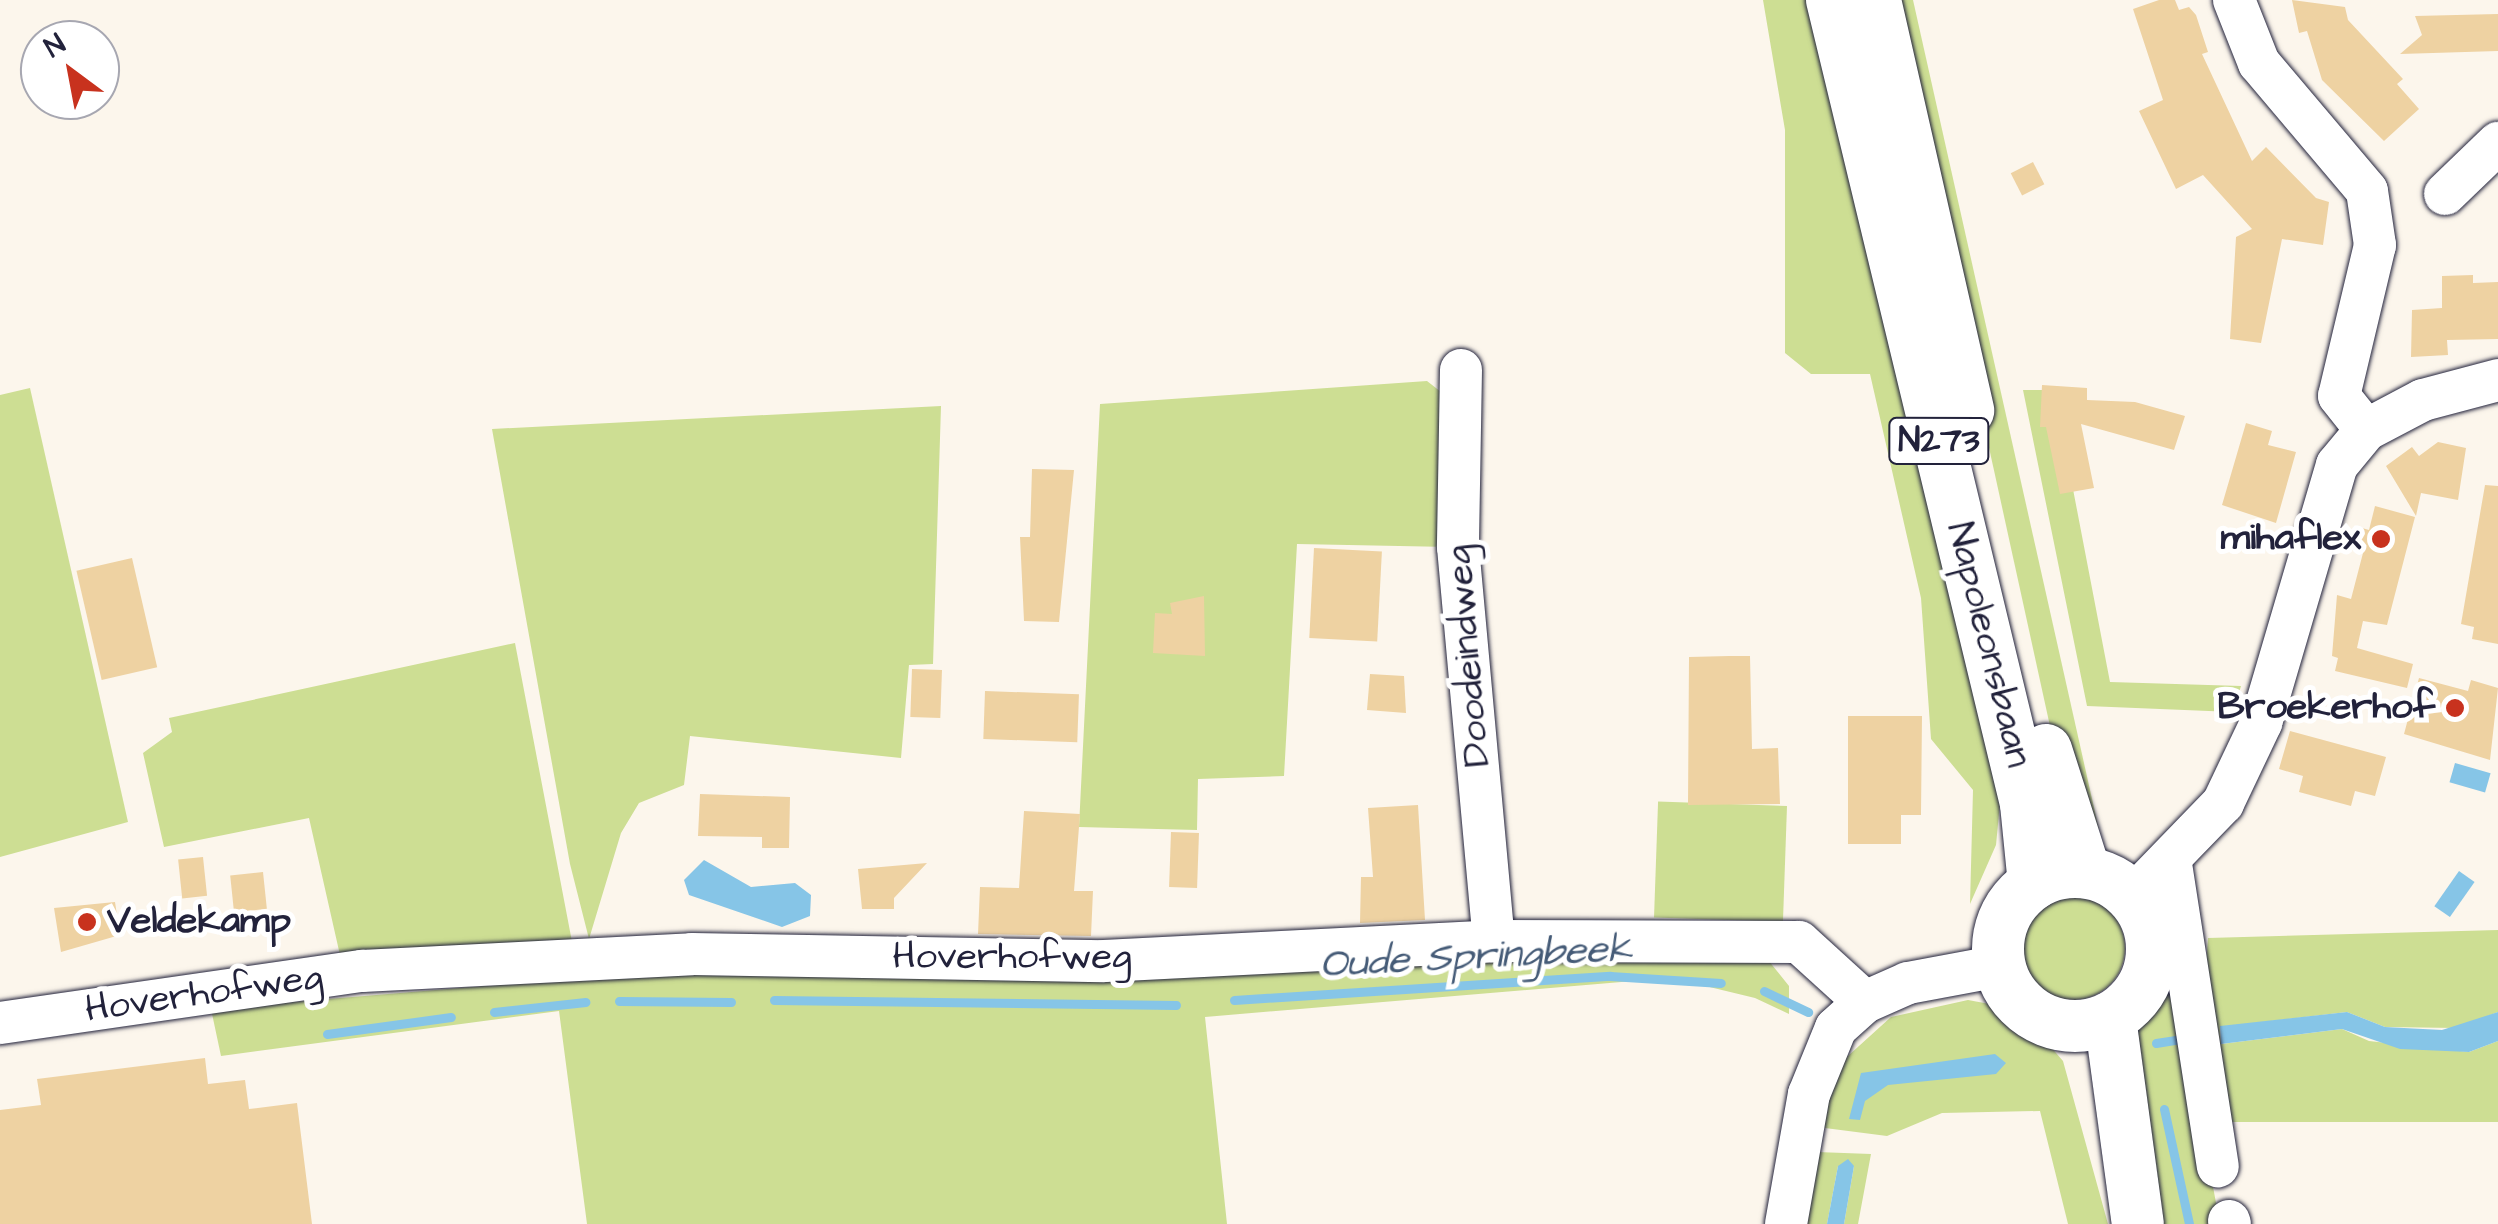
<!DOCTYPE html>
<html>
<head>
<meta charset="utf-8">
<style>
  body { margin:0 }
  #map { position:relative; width:2498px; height:1224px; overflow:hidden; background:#fcf6ec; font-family:"Architects Daughter",sans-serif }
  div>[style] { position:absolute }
  .green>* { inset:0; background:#cdde93; transform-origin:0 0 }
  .round { border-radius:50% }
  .water>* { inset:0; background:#86c5e7; transform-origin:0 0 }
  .stream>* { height:9px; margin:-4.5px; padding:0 4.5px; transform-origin:4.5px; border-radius:4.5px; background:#86c5e7 }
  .building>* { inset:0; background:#eed2a2; transform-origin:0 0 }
  .roads { filter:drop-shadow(0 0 2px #22223b) drop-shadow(0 0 2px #22223b) }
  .minor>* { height:42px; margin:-21px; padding:0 21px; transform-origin:21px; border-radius:21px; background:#fff }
  .major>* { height:52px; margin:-26px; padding:0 26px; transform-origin:26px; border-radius:26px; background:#fff }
  .major>.ring { margin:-26px; padding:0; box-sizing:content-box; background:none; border:52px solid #fff; border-radius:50% }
  .dots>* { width:28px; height:28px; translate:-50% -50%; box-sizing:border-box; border:5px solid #fff; border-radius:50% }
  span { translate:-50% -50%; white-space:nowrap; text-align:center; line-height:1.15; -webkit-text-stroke:10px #fff; paint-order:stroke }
  .shield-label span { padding:2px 8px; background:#fff; border:2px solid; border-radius:8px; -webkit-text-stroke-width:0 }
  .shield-label { font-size:35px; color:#22223b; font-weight:700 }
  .poi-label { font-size:38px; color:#22223b; font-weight:700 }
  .right { translate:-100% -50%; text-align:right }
  .left { translate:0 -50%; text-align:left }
  .street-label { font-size:38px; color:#22223b }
  .water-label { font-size:40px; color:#455b77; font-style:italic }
  .north { position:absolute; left:20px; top:20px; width:100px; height:100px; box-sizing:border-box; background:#fff; border:2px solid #a7a7b1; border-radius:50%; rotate:328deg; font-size:28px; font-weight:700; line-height:40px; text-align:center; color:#22223b }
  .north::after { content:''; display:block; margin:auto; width:35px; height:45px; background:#c8321e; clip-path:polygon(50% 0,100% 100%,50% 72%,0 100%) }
</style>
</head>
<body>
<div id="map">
  <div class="green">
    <div style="clip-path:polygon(1763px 0,1819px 0,2000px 803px,1996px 845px,1970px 904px,1973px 790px,1931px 739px,1921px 598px,1870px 374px,1811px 374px,1785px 353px,1785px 130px)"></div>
    <div style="clip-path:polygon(1891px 0,1913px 0,2099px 830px,2071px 822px)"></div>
    <div style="clip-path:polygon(1427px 381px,1450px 399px,1450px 547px,1297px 544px,1284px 776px,1198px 779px,1197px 830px,1079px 827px,1100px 404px)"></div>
    <div style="clip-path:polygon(30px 388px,128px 822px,0 857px,0 395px)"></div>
    <div style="clip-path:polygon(2023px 390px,2054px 390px,2110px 682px,2241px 686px,2233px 712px,2087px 706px)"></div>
    <div style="clip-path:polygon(941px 406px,933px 664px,909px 665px,901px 758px,690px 736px,684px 785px,639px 803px,621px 833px,589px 939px,570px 864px,492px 429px)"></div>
    <div style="clip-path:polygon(515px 643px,573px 947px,342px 964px,309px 818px,164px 847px,143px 753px,172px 732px,169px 718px)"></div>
    <div style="left:1787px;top:806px;width:116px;height:129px;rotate:92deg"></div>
    <div class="round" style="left:2021px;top:896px;width:104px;height:104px"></div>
    <div style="clip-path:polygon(2171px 917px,2177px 995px,2220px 1224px,2150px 1224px,2126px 1042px,2159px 981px)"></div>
    <div style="clip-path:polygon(2498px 930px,2498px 1012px,2456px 1028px,2385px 1027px,2347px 1012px,2220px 1027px,2221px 1044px,2342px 1029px,2369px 1041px,2469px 1052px,2498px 1041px,2498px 1122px,2225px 1122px,2204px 993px,2208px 938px)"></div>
    <div style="clip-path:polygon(1764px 955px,1789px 986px,1789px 1014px,1755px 998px,1693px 983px,1645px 980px,1205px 1017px,1227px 1224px,587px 1224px,559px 1011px,221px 1056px,211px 1009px,625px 974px)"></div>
    <div style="clip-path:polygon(1968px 1000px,1995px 1005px,2043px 1038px,2063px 1061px,2108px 1224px,2068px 1224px,2040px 1111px,1942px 1113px,1887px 1136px,1825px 1128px,1819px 1116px,1838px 1065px,1891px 1017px)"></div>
    <div style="clip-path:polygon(1817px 1152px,1871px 1154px,1858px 1224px,1844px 1224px,1854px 1166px,1838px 1166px,1827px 1224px,1804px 1224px)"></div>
  </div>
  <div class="water">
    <div style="left:2455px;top:763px;width:37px;height:20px;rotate:16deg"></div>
    <div style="clip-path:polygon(704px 860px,751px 887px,795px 883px,811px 895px,810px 916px,782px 927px,689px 895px,684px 880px)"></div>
    <div style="left:2459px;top:871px;width:19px;height:43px;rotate:35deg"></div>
    <div style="clip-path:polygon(2347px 1012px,2385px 1027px,2442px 1030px,2498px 1012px,2498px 1041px,2469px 1052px,2400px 1049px,2342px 1029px,2221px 1044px,2220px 1026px)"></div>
    <div style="clip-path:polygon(1995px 1054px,2006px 1063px,1996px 1074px,1888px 1085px,1865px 1101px,1860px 1120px,1849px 1119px,1861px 1073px)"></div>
    <div style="clip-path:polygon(1848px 1159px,1854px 1166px,1844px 1224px,1827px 1224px,1838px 1166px)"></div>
  </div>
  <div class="stream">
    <div style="left:1764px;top:991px;width:49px;rotate:25.5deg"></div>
    <div style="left:774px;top:1000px;width:402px;rotate:0.7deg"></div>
    <div style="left:1234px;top:1000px;width:377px;rotate:-3.7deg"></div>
    <div style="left:1610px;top:976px;width:111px;rotate:3.6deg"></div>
    <div style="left:619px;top:1001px;width:112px;rotate:0.5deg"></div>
    <div style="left:494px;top:1012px;width:92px;rotate:-6.3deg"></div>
    <div style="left:327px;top:1034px;width:125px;rotate:-7.8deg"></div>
    <div style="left:2156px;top:1043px;width:20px;rotate:-9deg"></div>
    <div style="left:2164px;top:1109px;width:118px;rotate:77.7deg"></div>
  </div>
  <div class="building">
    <div style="clip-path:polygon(2159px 0,2175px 0,2179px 10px,2189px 7px,2196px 15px,2208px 52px,2202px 54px,2252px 161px,2266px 147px,2316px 198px,2329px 202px,2323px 245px,2282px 239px,2261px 343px,2230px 339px,2236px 237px,2252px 229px,2203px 175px,2176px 189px,2139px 111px,2163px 100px,2133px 9px)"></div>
    <div style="clip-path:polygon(2292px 0,2345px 7px,2348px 20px,2403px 79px,2397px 84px,2419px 109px,2384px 141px,2322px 80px,2307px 31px,2299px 33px)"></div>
    <div style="clip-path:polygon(2498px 14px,2498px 51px,2400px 54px,2422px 35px,2415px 16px)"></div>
    <div style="left:2033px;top:162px;width:25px;height:25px;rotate:63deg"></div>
    <div style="clip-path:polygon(2473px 275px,2473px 283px,2498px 282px,2498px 339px,2447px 340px,2448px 355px,2411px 357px,2412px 310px,2442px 308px,2442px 276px)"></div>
    <div style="clip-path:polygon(2042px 385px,2087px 388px,2087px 400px,2135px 402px,2185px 416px,2174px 450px,2081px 424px,2094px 488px,2060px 494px,2046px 427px,2040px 427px)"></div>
    <div style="clip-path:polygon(2246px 423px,2272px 431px,2268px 445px,2296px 452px,2276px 523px,2222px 505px)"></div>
    <div style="clip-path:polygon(2438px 442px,2466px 448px,2458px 500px,2421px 493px,2416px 516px,2386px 466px,2412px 447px,2419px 456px)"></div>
    <div style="clip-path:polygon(1032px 469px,1074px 470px,1059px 622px,1024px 621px,1020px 537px,1030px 537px)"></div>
    <div style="clip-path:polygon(2485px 485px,2498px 486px,2498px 644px,2472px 639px,2474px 627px,2461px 624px)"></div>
    <div style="clip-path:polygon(2375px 506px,2415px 517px,2387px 625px,2363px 621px,2357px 648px,2413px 664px,2407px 688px,2335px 671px,2338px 658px,2332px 656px,2337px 595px,2351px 599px,2363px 553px,2349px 550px,2355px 526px,2369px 530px)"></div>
    <div style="left:1314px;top:548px;width:68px;height:90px;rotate:3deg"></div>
    <div style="left:132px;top:558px;width:112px;height:57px;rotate:77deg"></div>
    <div style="clip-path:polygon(1204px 596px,1205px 656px,1153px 653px,1155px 613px,1172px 614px,1170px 603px)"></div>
    <div style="clip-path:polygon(1729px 656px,1750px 656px,1752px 749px,1778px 748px,1780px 804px,1688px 805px,1689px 657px)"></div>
    <div style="left:912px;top:669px;width:30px;height:48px;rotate:2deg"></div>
    <div style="clip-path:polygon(1370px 674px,1404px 676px,1406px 713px,1367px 710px)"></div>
    <div style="clip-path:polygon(2419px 678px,2468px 691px,2471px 680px,2498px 688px,2490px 760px,2404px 734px)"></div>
    <div style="left:985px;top:691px;width:94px;height:48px;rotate:2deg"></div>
    <div style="clip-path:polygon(1848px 716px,1922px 716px,1921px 815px,1901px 815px,1901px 844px,1848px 844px)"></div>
    <div style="clip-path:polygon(2290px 731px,2386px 757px,2375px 796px,2355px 791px,2351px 806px,2299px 792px,2303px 776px,2279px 769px)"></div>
    <div style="clip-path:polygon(700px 794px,790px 797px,789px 848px,762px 848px,762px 837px,698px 836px)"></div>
    <div style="clip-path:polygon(1418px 805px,1425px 920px,1360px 923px,1361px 877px,1373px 877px,1368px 808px)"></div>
    <div style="clip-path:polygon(1024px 811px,1080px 814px,1074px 891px,1093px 891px,1091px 936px,978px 934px,980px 887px,1019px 888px)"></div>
    <div style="left:1171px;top:832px;width:28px;height:55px;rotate:2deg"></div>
    <div style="left:203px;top:857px;width:39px;height:25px;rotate:84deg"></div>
    <div style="clip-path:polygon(927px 863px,894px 898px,894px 909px,862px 909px,858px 869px)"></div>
    <div style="left:263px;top:872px;width:37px;height:33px;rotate:84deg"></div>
    <div style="clip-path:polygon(115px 902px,120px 935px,61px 952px,54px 908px)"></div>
    <div style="clip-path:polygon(205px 1058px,208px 1084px,245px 1080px,249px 1109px,297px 1103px,312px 1224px,0 1224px,0 1110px,41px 1105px,37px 1079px)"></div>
  </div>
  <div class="roads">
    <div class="minor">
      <div style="left:2234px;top:0;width:68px;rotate:68.4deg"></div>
      <div style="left:2259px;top:63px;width:167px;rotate:49.8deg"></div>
      <div style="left:2367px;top:191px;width:55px;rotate:81.6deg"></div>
      <div style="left:2375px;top:245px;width:155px;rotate:103.4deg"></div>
      <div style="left:2339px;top:396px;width:43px;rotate:51.5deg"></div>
      <div style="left:2445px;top:194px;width:74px;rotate:-43.9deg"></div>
      <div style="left:1461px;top:370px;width:177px;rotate:91deg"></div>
      <div style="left:1458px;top:547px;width:396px;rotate:84.8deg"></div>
      <div style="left:2171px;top:864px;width:306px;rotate:81.2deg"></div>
      <div style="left:2132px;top:897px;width:131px;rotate:-45.9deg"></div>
      <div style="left:2223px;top:803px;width:89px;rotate:-64.6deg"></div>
      <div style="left:2261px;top:723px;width:269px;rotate:-73.6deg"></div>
      <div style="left:2337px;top:465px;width:45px;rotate:-50.4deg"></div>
      <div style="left:2366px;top:430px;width:64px;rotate:-27.8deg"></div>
      <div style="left:2423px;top:400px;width:78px;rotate:-14.9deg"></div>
      <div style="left:0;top:1023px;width:366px;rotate:-8.2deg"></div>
      <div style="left:362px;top:971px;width:330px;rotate:-2.9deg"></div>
      <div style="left:692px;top:954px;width:412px;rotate:1deg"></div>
      <div style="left:1104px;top:961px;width:391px;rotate:-2.9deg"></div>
      <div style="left:1494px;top:941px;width:305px;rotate:0.2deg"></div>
      <div style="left:1799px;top:942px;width:89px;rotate:42.3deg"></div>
      <div style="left:2229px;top:1221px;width:3px;rotate:72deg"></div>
      <div style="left:1786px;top:1224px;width:132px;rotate:-80deg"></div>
      <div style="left:1809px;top:1094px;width:71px;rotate:-67.8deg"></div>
      <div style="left:1836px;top:1028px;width:39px;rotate:-42deg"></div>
      <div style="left:1865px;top:1002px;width:47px;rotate:-23.8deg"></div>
      <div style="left:1908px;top:983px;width:93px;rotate:-10.6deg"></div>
    </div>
    <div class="major">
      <div style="left:1832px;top:0;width:827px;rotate:76.43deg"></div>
      <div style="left:2026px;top:804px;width:80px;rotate:84.3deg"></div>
      <div style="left:1875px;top:0;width:421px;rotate:77.2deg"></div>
      <div style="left:2046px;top:750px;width:128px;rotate:72.3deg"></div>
      <div class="ring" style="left:1998px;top:872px;width:102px;height:102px"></div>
      <div style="left:2110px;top:1018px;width:208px;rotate:82.3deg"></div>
    </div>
  </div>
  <div class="dots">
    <div style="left:2381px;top:539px;background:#c8321e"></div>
    <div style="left:2455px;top:708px;background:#c8321e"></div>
    <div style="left:87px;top:922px;background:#c8321e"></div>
  </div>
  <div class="shield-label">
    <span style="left:1939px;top:441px">N273</span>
  </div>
  <div class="poi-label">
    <span class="right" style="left:2361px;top:539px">mihaflex</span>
    <span class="right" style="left:2435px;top:708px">Broekerhof</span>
    <span class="left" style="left:107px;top:922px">Veldekamp</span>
  </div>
  <div class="street-label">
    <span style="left:1988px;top:645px;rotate:76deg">Napoleonsbaan</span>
    <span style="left:1469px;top:656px;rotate:-95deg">Doodeindweg</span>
    <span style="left:1012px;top:958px">Hoverhofweg</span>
    <span style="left:204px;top:994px;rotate:-8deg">Hoverhofweg</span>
  </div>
  <div class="water-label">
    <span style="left:1476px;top:957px;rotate:-3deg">Oude Springbeek</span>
  </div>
  <div class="north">N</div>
</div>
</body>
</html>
